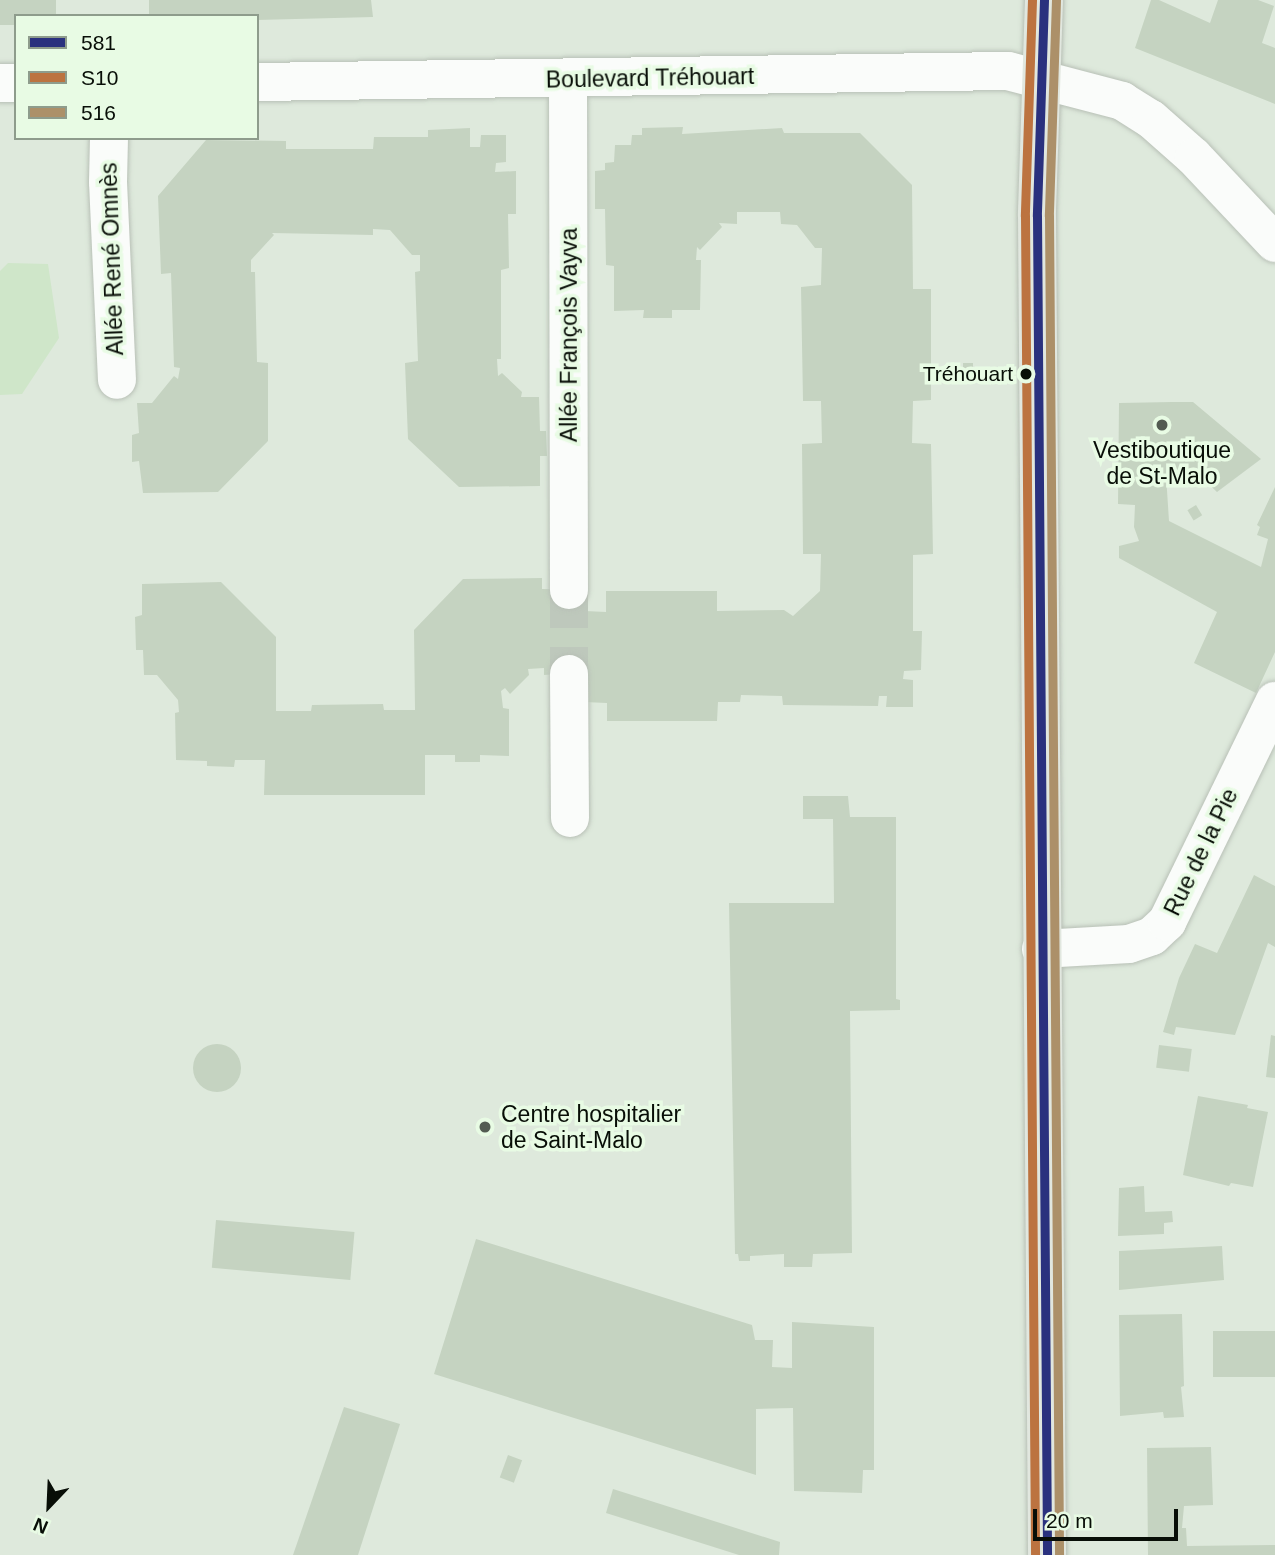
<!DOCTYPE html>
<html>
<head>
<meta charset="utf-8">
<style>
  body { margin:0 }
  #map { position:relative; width:1275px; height:1555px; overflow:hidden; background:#dee9dc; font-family:Arial,sans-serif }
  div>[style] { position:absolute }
  .green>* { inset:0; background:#cfe6c9 }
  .building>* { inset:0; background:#c5d3c1; transform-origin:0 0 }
  .round { border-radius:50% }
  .minor-tunnel>* { height:38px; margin-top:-19px; transform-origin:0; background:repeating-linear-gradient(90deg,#bec8bc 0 38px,transparent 0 57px) }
  .roads { filter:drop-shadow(0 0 2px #b8c0b6) drop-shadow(0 0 2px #b8c0b6) }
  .minor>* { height:38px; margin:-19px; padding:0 19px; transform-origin:19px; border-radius:19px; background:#fafcfa }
  .primary>* { height:38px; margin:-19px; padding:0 19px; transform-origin:19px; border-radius:19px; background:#e1e7df }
  .bus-1>* { height:9px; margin:-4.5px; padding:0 4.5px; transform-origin:4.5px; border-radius:4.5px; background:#2a317e }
  .bus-2>* { height:9px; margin:-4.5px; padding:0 4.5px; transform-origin:4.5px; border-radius:4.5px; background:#bc7340 }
  .bus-3>* { height:9px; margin:-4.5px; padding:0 4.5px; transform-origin:4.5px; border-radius:4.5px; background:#ac9069 }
  .dots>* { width:19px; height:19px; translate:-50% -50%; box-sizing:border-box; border:4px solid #e8fbe4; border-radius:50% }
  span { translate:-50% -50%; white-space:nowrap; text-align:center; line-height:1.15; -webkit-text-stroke:7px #e8fbe4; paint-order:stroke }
  .bus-label { font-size:21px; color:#080e07 }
  .right { translate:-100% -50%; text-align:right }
  .street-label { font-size:23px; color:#080e07 }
  .poi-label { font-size:23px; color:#080e07 }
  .left { translate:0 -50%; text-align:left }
  .legend { position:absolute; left:14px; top:14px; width:245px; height:126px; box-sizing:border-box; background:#e8fbe4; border:2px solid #8e9c8c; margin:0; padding:9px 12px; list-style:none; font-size:21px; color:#080e07 }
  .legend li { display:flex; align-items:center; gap:14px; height:35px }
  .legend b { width:35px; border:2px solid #8e9c8c }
  .north { position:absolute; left:14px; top:1471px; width:70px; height:70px; -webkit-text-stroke:5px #e8fbe4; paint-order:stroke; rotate:203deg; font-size:19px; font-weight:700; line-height:28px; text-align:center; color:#080e07 }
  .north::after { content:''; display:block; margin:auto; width:24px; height:32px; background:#080e07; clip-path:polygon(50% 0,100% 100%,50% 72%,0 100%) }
  .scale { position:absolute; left:1033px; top:1509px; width:145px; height:32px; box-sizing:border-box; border:4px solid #080e07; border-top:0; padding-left:9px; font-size:21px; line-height:24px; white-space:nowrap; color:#080e07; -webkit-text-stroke:5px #e8fbe4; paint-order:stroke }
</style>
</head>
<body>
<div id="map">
  <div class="green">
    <div style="clip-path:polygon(8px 263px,48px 264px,59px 338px,22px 394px,0 395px,0 271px)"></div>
  </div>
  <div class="building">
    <div style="clip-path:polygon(0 0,56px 0,56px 16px,16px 16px,16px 25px,0 25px)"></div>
    <div style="clip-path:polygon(149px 0,371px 0,373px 17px,257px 20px,257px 16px,149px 16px)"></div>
    <div style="clip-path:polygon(1151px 0,1159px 0,1210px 23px,1218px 0,1258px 0,1274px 6px,1262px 43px,1275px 48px,1275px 104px,1135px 48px)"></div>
    <div style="clip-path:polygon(683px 127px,682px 134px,782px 128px,784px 133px,860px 133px,912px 185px,913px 289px,931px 289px,931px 400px,913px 401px,912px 443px,931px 444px,933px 554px,913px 555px,913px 631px,922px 631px,921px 670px,904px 671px,903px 679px,913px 680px,913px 707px,886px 707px,887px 696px,879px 696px,878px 706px,783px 705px,782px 696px,741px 695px,740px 702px,718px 702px,717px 721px,607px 721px,607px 703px,584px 702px,585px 672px,544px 675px,544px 668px,528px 669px,529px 675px,510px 694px,505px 688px,501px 691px,503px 708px,509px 709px,509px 756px,480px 755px,480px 762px,455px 762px,455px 755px,425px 755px,425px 795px,264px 795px,265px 760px,235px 760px,234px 767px,207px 766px,207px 761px,176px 760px,175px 713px,179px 712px,178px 700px,157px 675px,144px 675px,143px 650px,136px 650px,135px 617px,142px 615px,142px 584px,221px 582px,276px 637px,276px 711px,311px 711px,312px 705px,383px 704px,384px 710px,415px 710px,414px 630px,463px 579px,542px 578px,542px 589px,585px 590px,585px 611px,606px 612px,606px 591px,717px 591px,717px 611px,784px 610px,793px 616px,820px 591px,821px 554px,803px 554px,802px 444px,822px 443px,821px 401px,803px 401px,801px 287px,821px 285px,822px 248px,815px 248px,797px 225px,781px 224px,780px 212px,737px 212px,737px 224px,719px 223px,722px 227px,700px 250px,697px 247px,696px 260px,701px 260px,700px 310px,672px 310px,672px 318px,643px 318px,644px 310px,614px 311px,614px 266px,606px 265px,605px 209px,595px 209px,595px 171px,605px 170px,605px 163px,614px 162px,615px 145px,631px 145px,632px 135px,642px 135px,642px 128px)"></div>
    <div style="clip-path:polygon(470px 128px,470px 147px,480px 147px,481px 135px,506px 135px,506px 162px,496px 163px,495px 172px,516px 171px,516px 214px,508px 214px,509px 268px,501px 270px,501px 359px,497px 359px,498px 376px,502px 373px,522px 392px,521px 397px,539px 397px,540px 431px,546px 431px,547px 456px,540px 456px,540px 486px,459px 487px,408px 439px,405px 363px,418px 361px,415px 272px,420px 271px,420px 255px,412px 255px,390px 230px,373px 229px,373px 235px,272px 233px,274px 235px,251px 260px,251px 272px,255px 272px,257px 362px,268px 363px,268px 441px,218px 492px,143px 493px,139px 461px,132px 462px,132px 435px,139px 433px,137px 403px,152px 403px,174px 376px,178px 379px,180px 368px,174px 367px,171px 273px,161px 274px,158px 196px,206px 140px,286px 141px,286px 149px,373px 149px,374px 137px,428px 137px,428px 130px)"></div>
    <div style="left:963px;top:363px;width:10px;height:21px"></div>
    <div style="clip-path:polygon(1172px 402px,1193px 402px,1261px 459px,1217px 492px,1197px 473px,1166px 475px,1169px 521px,1261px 567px,1268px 539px,1257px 535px,1260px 527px,1257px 525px,1275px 487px,1275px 652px,1256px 693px,1194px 663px,1217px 612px,1119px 558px,1119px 546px,1139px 541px,1134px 527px,1135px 505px,1118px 504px,1119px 403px)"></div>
    <div style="left:1196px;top:505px;width:12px;height:10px;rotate:59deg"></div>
    <div style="clip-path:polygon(803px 796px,848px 796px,850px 817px,896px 817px,896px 999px,900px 1000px,900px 1010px,850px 1011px,852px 1253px,813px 1254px,812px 1267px,784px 1267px,784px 1254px,750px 1256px,750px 1261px,739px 1261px,738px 1254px,735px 1254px,729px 903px,834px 903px,833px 819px,803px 819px)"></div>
    <div style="clip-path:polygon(1254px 875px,1275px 886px,1275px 947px,1268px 943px,1235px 1035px,1176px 1027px,1174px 1035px,1163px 1032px,1179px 978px,1195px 944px,1217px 953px)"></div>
    <div style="clip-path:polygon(1271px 1035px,1275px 1036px,1275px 1078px,1266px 1077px)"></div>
    <div class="round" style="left:193px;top:1044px;width:48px;height:48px"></div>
    <div style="left:1159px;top:1045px;width:33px;height:23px;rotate:7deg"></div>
    <div style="clip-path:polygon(1198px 1096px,1248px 1105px,1247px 1108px,1268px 1112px,1253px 1187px,1231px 1183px,1229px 1186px,1183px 1175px)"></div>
    <div style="clip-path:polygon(1144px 1186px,1145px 1212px,1172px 1211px,1173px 1222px,1164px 1223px,1164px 1234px,1118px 1236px,1119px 1188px)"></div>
    <div style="left:216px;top:1220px;width:139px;height:48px;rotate:5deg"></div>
    <div style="clip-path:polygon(476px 1239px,752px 1325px,755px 1340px,773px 1340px,772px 1367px,792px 1368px,792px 1322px,874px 1327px,874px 1470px,863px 1470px,862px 1493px,794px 1491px,793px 1408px,756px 1409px,756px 1475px,434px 1374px)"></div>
    <div style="clip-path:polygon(1222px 1246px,1224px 1280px,1119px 1290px,1119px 1251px)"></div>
    <div style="clip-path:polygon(1182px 1314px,1184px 1386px,1181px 1387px,1184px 1417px,1164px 1418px,1163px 1412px,1120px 1416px,1119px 1315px)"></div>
    <div style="left:1275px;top:1331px;width:46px;height:62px;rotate:90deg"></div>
    <div style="clip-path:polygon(344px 1407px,400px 1424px,358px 1555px,293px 1555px)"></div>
    <div style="clip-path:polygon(1211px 1447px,1213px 1505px,1184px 1506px,1182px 1528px,1186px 1528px,1187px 1546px,1275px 1545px,1275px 1555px,1148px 1555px,1147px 1448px)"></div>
    <div style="left:508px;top:1455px;width:15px;height:24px;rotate:20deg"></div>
    <div style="clip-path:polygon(613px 1489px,780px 1542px,779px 1555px,739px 1555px,606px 1513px)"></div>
  </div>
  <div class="minor-tunnel">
    <div style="left:569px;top:590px;width:84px;rotate:90deg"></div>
  </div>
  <div class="roads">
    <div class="minor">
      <div style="left:568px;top:80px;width:510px;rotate:89.89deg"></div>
      <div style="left:257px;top:82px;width:751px;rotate:-0.84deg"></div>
      <div style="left:1008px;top:71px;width:118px;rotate:14.7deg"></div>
      <div style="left:1122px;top:101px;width:34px;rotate:32deg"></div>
      <div style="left:1151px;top:119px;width:57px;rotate:41.5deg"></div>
      <div style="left:1194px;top:157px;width:118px;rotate:46.7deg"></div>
      <div style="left:0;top:83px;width:16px"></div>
      <div style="left:109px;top:138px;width:44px;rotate:91.3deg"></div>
      <div style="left:108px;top:182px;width:198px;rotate:87.4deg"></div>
      <div style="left:569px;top:674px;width:144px;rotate:89.6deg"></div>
      <div style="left:1041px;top:949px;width:88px;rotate:-3.3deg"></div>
      <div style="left:1129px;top:944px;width:24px;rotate:-19deg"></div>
      <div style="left:1152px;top:936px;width:21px;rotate:-43deg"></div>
      <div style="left:1167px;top:922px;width:246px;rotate:-64deg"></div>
    </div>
    <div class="primary">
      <div style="left:1044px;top:0;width:216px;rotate:91.9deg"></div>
      <div style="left:1037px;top:216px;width:1339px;rotate:89.57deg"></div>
    </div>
  </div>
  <div class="bus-1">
    <div style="left:1044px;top:0;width:216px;rotate:91.9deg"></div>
    <div style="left:1037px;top:216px;width:1339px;rotate:89.57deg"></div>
  </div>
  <div class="bus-2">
    <div style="left:1032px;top:0;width:216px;rotate:91.9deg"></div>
    <div style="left:1025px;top:216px;width:1339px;rotate:89.57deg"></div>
  </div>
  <div class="bus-3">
    <div style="left:1056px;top:0;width:216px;rotate:91.9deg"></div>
    <div style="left:1049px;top:216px;width:1339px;rotate:89.57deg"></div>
  </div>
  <div class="dots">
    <div style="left:1026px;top:374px;background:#080e07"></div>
    <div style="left:1162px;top:425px;background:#535b52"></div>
    <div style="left:485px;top:1127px;background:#535b52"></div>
  </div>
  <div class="bus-label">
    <span class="right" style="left:1013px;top:374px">Tréhouart</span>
  </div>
  <div class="street-label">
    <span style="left:650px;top:78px;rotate:-1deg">Boulevard Tréhouart</span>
    <span style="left:112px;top:259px;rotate:-92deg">Allée René Omnès</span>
    <span style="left:569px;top:335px;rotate:-90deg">Allée François Vayva</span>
    <span style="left:1201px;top:852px;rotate:-64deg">Rue de la Pie</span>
  </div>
  <div class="poi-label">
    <span style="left:1162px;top:463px">Vestiboutique<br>de St-Malo</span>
    <span class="left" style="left:501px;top:1127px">Centre hospitalier<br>de Saint-Malo</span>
  </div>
  <ul class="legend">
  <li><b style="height:9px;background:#2a317e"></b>581</li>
  <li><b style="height:9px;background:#bc7340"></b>S10</li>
  <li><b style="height:9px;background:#ac9069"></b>516</li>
  </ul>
  <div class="north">N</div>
  <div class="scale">20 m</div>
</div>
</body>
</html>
